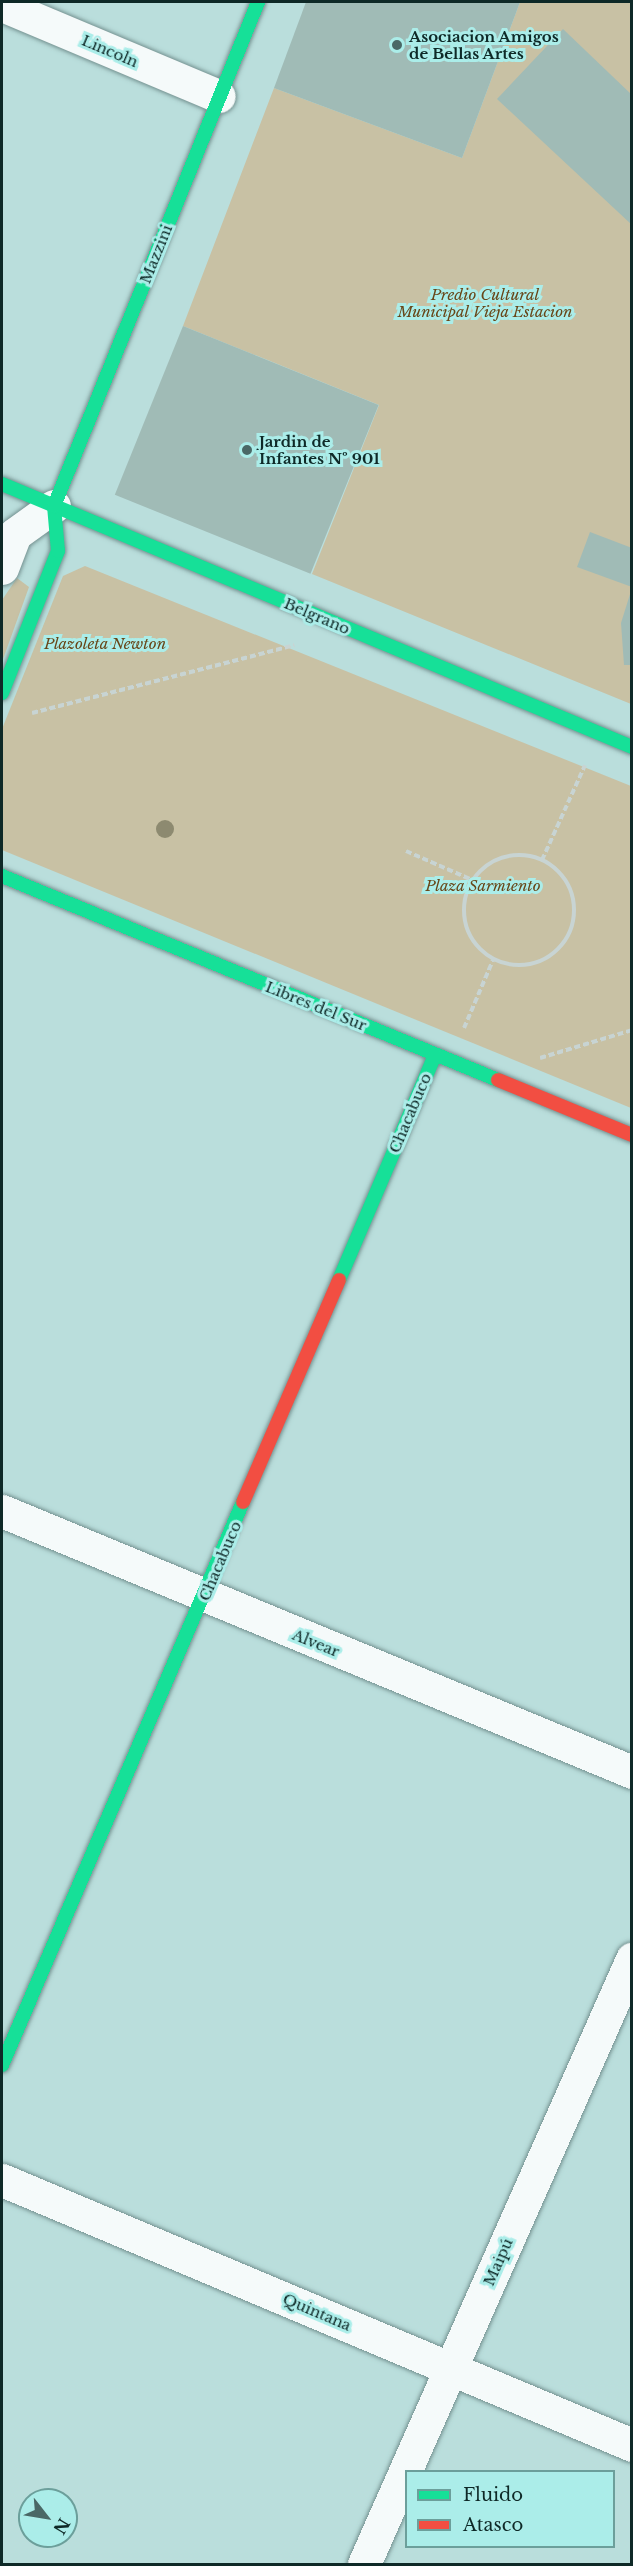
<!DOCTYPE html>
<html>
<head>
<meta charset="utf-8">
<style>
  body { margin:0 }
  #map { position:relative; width:633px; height:2566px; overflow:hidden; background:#badedc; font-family:"Libre Baskerville",serif }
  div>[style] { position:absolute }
  .green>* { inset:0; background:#c8c1a4 }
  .building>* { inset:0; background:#a0bbb6; transform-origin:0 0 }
  .path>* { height:4px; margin-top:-2px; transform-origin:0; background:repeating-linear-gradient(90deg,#c8d4d3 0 6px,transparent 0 9px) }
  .path>.ring { margin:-2px; padding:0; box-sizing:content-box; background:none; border:4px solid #c8d4d3; border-radius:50% }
  .roads { filter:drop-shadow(0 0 2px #749190) drop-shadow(0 0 2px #749190) }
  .street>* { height:33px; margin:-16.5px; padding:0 16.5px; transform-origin:16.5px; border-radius:16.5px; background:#f5fafa }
  .fast>* { height:14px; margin:-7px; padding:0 7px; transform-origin:7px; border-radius:7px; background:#16e098 }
  .jam>* { height:14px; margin:-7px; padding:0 7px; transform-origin:7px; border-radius:7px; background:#f24e42 }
  .trees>* { width:18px; height:18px; margin:-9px; border-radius:50%; background:#8d8a70 }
  .dots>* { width:16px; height:16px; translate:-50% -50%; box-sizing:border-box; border:3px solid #abede9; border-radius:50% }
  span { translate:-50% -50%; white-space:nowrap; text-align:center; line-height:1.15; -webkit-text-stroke:6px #abede9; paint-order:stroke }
  .poi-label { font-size:15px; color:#0e2927; font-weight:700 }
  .left { translate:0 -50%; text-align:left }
  .street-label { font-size:15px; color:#0e2927 }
  .park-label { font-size:15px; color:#684618; font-style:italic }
  .frame { position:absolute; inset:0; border:3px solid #0e2927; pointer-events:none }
  .legend { position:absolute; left:405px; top:2470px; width:210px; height:78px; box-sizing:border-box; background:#abede9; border:2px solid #6c9f9b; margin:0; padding:8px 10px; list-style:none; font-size:18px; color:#0e2927 }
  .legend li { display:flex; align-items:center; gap:12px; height:30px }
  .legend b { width:30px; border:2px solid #6c9f9b }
  .north { position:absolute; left:18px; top:2488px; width:60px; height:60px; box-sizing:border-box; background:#abede9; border:2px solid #6c9f9b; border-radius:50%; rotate:121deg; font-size:16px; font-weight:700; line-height:24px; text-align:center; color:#0e2927 }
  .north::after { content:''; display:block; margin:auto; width:21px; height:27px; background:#4a6866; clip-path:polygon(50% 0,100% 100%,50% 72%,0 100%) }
</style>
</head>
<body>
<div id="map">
  <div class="green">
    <div style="clip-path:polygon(520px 2px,631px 2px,631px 704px,312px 574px,379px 405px,183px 326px,274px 88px,462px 158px)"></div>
    <div style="clip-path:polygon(85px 566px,631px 786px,631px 1108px,2px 850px,2px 729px,63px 576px)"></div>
    <div style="clip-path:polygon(17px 578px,29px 587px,2px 662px,2px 600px)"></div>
  </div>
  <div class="building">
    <div style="clip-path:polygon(306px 2px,520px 2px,462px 158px,274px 88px)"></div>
    <div style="clip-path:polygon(563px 29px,632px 95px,632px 225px,497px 99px)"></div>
    <div style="left:183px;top:326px;width:211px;height:182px;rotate:22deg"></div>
    <div style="clip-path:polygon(590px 532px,632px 548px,632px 587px,577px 567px)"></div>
    <div style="clip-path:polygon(631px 591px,632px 665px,624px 665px,621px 623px)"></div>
  </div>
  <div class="path">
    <div style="left:32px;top:713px;width:271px;rotate:-14.5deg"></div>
    <div style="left:406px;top:851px;width:72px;rotate:23.7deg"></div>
    <div class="ring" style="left:464px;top:855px;width:106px;height:106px"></div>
    <div style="left:542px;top:860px;width:104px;rotate:-65.6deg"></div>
    <div style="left:464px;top:1028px;width:74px;rotate:-66.9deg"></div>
    <div style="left:540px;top:1058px;width:96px;rotate:-16.9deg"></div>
  </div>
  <div class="roads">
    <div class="street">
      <div style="left:2px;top:5px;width:235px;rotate:22.8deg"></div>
      <div style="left:2px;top:568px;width:36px;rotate:-69deg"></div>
      <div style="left:15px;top:534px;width:48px;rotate:-35.7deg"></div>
      <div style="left:2px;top:1511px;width:682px;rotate:22.5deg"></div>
      <div style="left:2px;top:2180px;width:683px;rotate:22.81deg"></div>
      <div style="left:364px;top:2564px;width:662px;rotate:-66.11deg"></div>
    </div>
    <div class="fast">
      <div style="left:2px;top:484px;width:683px;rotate:22.66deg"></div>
      <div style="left:2px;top:693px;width:153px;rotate:-68.5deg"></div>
      <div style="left:58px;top:551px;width:45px;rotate:-95.1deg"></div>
      <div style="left:54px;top:506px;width:544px;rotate:-67.96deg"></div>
      <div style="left:2px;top:876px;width:536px;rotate:22.36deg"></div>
      <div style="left:339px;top:1280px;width:245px;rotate:-66.9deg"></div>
      <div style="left:2px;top:2065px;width:612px;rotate:-66.83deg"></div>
    </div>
    <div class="jam">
      <div style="left:498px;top:1080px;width:145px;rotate:22.3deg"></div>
      <div style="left:243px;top:1502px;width:242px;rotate:-66.6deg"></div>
    </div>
  </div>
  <div class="trees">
    <div style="left:165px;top:829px"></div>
  </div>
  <div class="dots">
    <div style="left:397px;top:45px;background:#4a6866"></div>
    <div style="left:247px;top:450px;background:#4a6866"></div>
  </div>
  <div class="poi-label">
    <span class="left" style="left:409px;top:45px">Asociacion Amigos<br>de Bellas Artes</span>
    <span class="left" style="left:259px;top:450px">Jardin de<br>Infantes Nº 901</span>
  </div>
  <div class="street-label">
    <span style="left:110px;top:51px;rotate:23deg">Lincoln</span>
    <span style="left:156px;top:254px;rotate:-68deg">Mazzini</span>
    <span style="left:317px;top:616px;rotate:23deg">Belgrano</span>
    <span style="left:316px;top:1006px;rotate:22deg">Libres del Sur</span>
    <span style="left:410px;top:1113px;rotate:-67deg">Chacabuco</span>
    <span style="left:220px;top:1561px;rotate:-67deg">Chacabuco</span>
    <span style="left:316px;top:1643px;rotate:22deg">Alvear</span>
    <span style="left:498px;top:2262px;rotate:-66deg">Maipú</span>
    <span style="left:317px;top:2312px;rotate:23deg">Quintana</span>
  </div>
  <div class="park-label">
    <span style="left:485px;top:303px">Predio Cultural<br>Municipal Vieja Estacion</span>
    <span style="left:105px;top:644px">Plazoleta Newton</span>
    <span style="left:483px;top:886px">Plaza Sarmiento</span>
  </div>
  <div class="frame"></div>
  <ul class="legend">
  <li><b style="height:8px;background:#16e098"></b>Fluido</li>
  <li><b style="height:8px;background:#f24e42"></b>Atasco</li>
  </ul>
  <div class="north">N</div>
</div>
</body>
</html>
